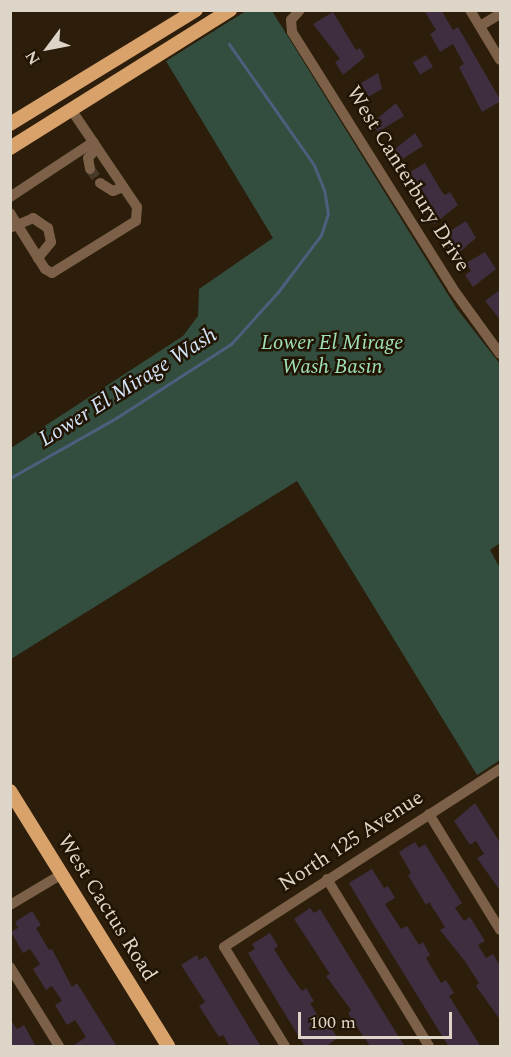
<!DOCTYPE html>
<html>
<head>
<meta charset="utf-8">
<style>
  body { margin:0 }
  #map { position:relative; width:511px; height:1057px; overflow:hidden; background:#2c1e0b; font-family:Spectral,serif }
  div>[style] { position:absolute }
  .green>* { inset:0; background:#334e3e }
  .stream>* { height:3px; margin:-1.5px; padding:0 1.5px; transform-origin:1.5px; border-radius:1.5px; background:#4b607d }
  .building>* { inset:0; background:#3f2e3f; transform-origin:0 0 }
  .minor-tunnel>* { height:10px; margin-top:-5px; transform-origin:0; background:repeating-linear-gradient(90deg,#473928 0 10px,transparent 0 15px) }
  .minor>* { height:10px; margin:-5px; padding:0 5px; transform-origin:5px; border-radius:5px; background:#7c6148 }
  .major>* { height:14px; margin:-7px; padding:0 7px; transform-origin:7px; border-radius:7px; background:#d9a26b }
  span { translate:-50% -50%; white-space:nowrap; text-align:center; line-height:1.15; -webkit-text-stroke:5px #221403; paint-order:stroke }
  .street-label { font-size:21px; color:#ded5c9 }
  .park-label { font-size:21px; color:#9ee0ba; font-style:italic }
  .water-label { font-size:22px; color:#d4e4f9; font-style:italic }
  .frame { position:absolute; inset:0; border:12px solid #ded5c9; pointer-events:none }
  .north { position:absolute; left:18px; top:18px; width:60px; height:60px; -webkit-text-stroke:4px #221403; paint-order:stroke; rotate:238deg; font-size:16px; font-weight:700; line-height:24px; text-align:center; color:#ded5c9 }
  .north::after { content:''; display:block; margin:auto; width:21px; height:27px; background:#ded5c9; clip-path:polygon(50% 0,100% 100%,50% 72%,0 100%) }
  .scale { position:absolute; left:298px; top:1012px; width:154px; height:27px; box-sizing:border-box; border:3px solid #ded5c9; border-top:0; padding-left:8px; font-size:18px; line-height:21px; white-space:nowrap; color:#ded5c9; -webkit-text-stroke:4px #221403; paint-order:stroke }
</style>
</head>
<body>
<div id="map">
  <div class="green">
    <div style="clip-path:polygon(246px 11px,272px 11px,457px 309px,500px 364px,500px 543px,490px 550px,500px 568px,500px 760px,477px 775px,297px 481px,11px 659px,11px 448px,183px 336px,198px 316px,199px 289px,273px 238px,166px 61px)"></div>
  </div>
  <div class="stream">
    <div style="left:10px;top:478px;width:122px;rotate:-29.5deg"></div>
    <div style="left:116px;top:418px;width:137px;rotate:-32.8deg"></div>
    <div style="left:231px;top:344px;width:70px;rotate:-47.9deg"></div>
    <div style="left:278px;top:292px;width:71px;rotate:-53deg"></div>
    <div style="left:321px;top:235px;width:22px;rotate:-72deg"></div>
    <div style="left:328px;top:214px;width:24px;rotate:-99deg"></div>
    <div style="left:324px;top:190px;width:27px;rotate:-112deg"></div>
    <div style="left:314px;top:165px;width:148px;rotate:-125.1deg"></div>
  </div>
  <div class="building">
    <div style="clip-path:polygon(424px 10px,441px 10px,453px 30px,458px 27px,501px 101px,482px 112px,459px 67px,464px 64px,453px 44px,440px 52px,430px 34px,436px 30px)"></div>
    <div style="clip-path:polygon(333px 12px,356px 50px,360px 48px,365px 57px,343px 75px,335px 62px,340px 59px,313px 24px)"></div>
    <div style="left:426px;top:55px;width:14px;height:15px;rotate:60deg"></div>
    <div style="clip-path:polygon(378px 73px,382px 89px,359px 102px,353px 93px,363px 87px,361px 83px)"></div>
    <div style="clip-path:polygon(396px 103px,404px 116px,378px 132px,372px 123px)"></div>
    <div style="clip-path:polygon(415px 133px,423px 146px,396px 163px,390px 153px)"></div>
    <div style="clip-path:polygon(425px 163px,442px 192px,445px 195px,450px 192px,458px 205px,434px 224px,426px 212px,431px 209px,407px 174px)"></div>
    <div style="clip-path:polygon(466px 221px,476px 238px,454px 257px,446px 244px,452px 240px,447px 233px)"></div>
    <div style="clip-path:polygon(485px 252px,496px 269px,473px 287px,465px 275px,471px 271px,466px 263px)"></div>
    <div style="clip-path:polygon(501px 289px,501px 321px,485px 301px)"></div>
    <div style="clip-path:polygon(475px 803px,501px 844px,501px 892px,477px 858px,484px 854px,476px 841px,470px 845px,454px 821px)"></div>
    <div style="clip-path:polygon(415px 842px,419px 848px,425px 844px,462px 903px,455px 908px,464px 921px,470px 917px,485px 941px,478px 945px,486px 958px,493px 954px,501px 967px,501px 1021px,476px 986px,479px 983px,464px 960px,440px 930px,445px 927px,429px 902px,426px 905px,408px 875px,411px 873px,399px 852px)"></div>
    <div style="clip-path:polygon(372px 869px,384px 888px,388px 886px,395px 898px,385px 904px,401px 929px,407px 926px,419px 945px,423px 942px,430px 955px,426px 958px,441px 983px,446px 980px,454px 993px,449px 996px,481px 1047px,449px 1047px,372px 922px,349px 883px)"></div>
    <div style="clip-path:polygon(310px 908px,314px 913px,320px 909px,405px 1047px,371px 1047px,356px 1026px,348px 1013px,351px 1010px,326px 976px,330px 974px,294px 919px)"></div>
    <div style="clip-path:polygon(32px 911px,41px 925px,36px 928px,49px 950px,52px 949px,72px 987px,77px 983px,117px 1047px,71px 1047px,86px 1037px,75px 1020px,67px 1025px,55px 1005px,62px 1001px,52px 986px,46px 990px,33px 969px,40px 964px,30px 949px,23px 953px,11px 932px,18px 928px,15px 922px)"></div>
    <div style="clip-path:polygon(270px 933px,278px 946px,274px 949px,289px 973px,302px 991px,306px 988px,314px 1001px,310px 1003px,326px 1029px,330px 1026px,338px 1038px,325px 1047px,305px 1047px,248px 953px,255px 949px,252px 944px)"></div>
    <div style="clip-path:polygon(197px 955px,199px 960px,206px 956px,261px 1047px,230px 1047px,223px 1035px,219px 1037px,199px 1006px,205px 1002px,181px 965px)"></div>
    <div style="clip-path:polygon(10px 1019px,17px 1029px,24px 1025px,36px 1047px,10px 1047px)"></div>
  </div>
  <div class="minor-tunnel">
    <div style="left:90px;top:169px;width:17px;rotate:54deg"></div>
  </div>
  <div class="minor">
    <div style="left:300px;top:10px;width:13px;rotate:132deg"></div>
    <div style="left:291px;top:20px;width:12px;rotate:85deg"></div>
    <div style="left:292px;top:32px;width:303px;rotate:57.9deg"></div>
    <div style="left:453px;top:289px;width:80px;rotate:54.1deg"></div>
    <div style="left:470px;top:10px;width:58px;rotate:59deg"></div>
    <div style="left:480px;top:26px;width:23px;rotate:-31deg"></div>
    <div style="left:90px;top:169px;width:11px;rotate:-100deg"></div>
    <div style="left:88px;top:158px;width:13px;rotate:-48deg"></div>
    <div style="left:100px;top:183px;width:15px;rotate:32deg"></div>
    <div style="left:113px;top:191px;width:11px;rotate:-22deg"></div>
    <div style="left:10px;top:197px;width:100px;rotate:-33.5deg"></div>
    <div style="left:10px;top:213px;width:66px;rotate:58deg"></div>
    <div style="left:45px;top:269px;width:8px;rotate:30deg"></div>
    <div style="left:52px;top:273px;width:99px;rotate:-31.8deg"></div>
    <div style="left:136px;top:221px;width:14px;rotate:-86deg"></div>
    <div style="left:137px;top:207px;width:118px;rotate:-124deg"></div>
    <div style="left:10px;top:228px;width:25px;rotate:-23deg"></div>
    <div style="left:33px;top:218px;width:18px;rotate:34deg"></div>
    <div style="left:48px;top:228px;width:14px;rotate:78deg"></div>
    <div style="left:51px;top:242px;width:21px;rotate:129deg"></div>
    <div style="left:429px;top:814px;width:136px;rotate:58.5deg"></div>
    <div style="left:327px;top:879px;width:196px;rotate:58.6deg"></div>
    <div style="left:10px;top:905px;width:61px;rotate:-30.8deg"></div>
    <div style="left:10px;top:967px;width:93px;rotate:58.2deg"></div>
    <div style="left:285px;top:1046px;width:116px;rotate:-121.6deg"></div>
    <div style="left:224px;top:947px;width:328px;rotate:-32.8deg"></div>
  </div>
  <div class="major">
    <div style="left:10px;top:124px;width:218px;rotate:-31.5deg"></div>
    <div style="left:10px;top:148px;width:260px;rotate:-32.1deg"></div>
    <div style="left:10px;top:791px;width:300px;rotate:58.2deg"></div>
  </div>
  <div class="street-label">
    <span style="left:408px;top:179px;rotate:58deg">West Canterbury Drive</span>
    <span style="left:351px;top:841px;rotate:-33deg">North 125 Avenue</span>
    <span style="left:107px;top:908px;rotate:58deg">West Cactus Road</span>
  </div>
  <div class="park-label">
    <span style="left:332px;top:355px">Lower El Mirage<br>Wash Basin</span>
  </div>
  <div class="water-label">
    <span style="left:128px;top:387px;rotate:-32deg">Lower El Mirage Wash</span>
  </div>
  <div class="frame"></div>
  <div class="north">N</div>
  <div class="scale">100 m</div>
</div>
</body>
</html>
